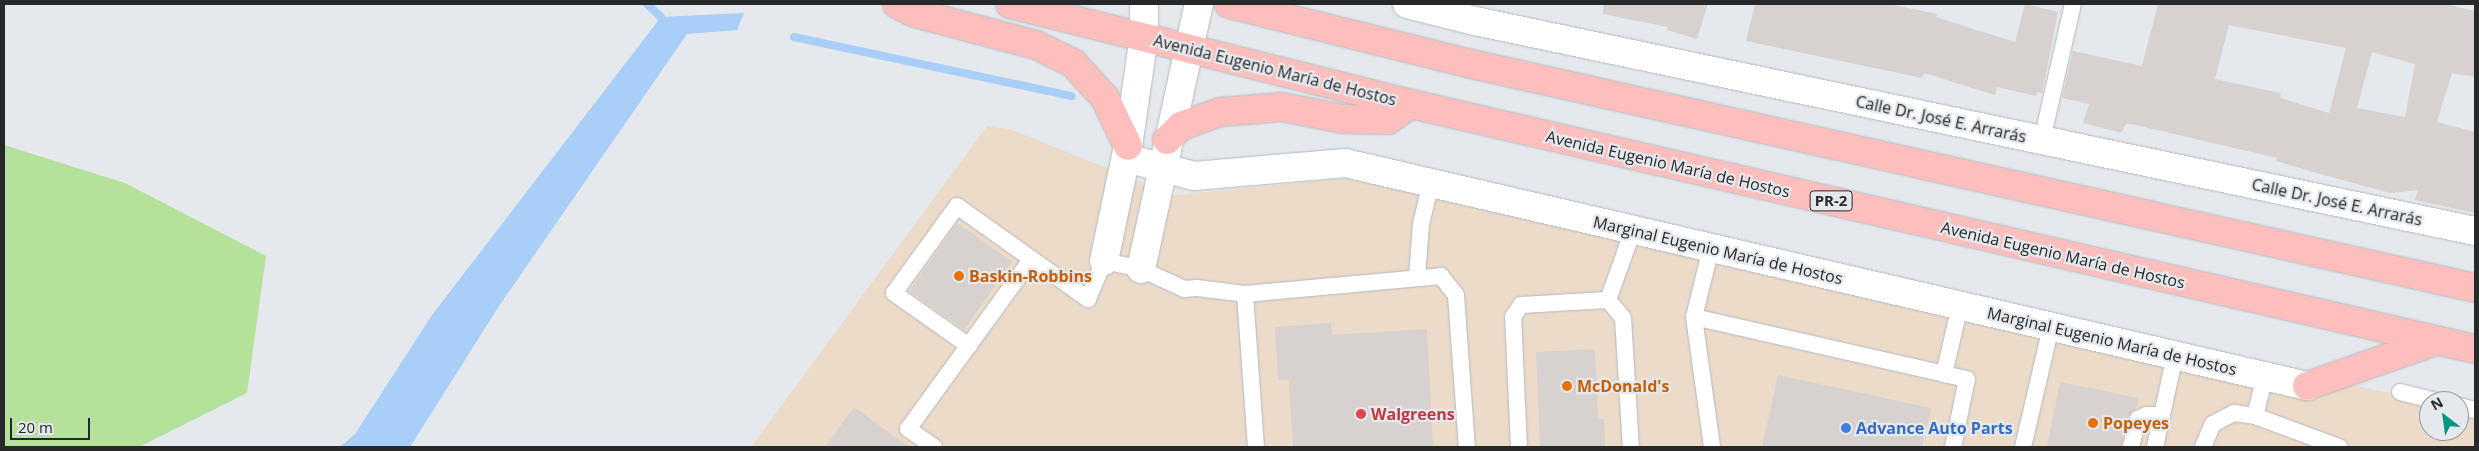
<!DOCTYPE html>
<html>
<head>
<meta charset="utf-8">
<style>
  body { margin:0 }
  #map { position:relative; width:2479px; height:451px; overflow:hidden; background:#e5e9ed; font-family:"Open Sans",sans-serif }
  div>[style] { position:absolute }
  .commercial>* { inset:0; background:#eddbca }
  .green>* { inset:0; background:#b6e19b }
  .water>* { inset:0; background:#a9cef7 }
  .stream>* { height:8px; margin:-4px; padding:0 4px; transform-origin:4px; border-radius:4px; background:#a9cef7 }
  .building>* { inset:0; background:#d7d1cf; transform-origin:0 0 }
  .roads { filter:drop-shadow(0 0 1px #b6b9be) drop-shadow(0 0 1px #b6b9be) }
  .lane>* { height:16px; margin:-8px; padding:0 8px; transform-origin:8px; border-radius:8px; background:#fff }
  .street>* { height:28px; margin:-14px; padding:0 14px; transform-origin:14px; border-radius:14px; background:#fff }
  .highway>* { height:28px; margin:-14px; padding:0 14px; transform-origin:14px; border-radius:14px; background:#fcbfbd }
  .dots>* { width:14px; height:14px; translate:-50% -50%; box-sizing:border-box; border:2px solid #e5e9ed; border-radius:50% }
  span { translate:-50% -50%; white-space:nowrap; text-align:center; line-height:1.15; -webkit-text-stroke:4.5px #e5e9ed; paint-order:stroke }
  .shield-label span { padding:1px 4px; background:#e5e9ed; border:1px solid; border-radius:4px; -webkit-text-stroke-width:0 }
  .shield-label { font-size:15px; color:#27282a; font-weight:700 }
  .street-label { font-size:16px; color:#27282a }
  .food-label { font-size:16px; color:#c56008; font-weight:700 }
  .left { translate:0 -50%; text-align:left }
  .health-label { font-size:16px; color:#be3a42; font-weight:700 }
  .shop-label { font-size:16px; color:#366cbe; font-weight:700 }
  .frame { position:absolute; inset:0; border:5px solid #27282a; pointer-events:none }
  .north { position:absolute; left:2419px; top:391px; width:50px; height:50px; box-sizing:border-box; background:#e5e9ed; border:1px solid #999c9f; border-radius:50%; rotate:330deg; font-size:14px; font-weight:700; line-height:20px; text-align:center; color:#27282a }
  .north::after { content:''; display:block; margin:auto; width:18px; height:22px; background:#049482; clip-path:polygon(50% 0,100% 100%,50% 72%,0 100%) }
  .scale { position:absolute; left:10px; top:418px; width:80px; height:22px; box-sizing:border-box; border:2px solid #27282a; border-top:0; padding-left:6px; font-size:15px; line-height:18px; white-space:nowrap; color:#27282a; -webkit-text-stroke:4px #e5e9ed; paint-order:stroke }
</style>
</head>
<body>
<div id="map">
  <div class="commercial">
    <div style="clip-path:polygon(987px 126px,1010px 129px,1174px 195px,1350px 178px,2429px 401px,2429px 431px,2459px 431px,2459px 408px,2475px 411px,2475px 447px,751px 447px)"></div>
  </div>
  <div class="green">
    <div style="clip-path:polygon(4px 145px,125px 183px,266px 256px,247px 393px,139px 447px,4px 447px)"></div>
  </div>
  <div class="water">
    <div style="clip-path:polygon(744px 13px,737px 30px,687px 34px,499px 306px,410px 447px,340px 447px,355px 434px,432px 315px,661px 17px)"></div>
  </div>
  <div class="stream">
    <div style="left:647px;top:4px;width:19px;rotate:43deg"></div>
    <div style="left:794px;top:37px;width:284px;rotate:12deg"></div>
  </div>
  <div class="building">
    <div style="clip-path:polygon(1604px 4px,1708px 4px,1697px 39px,1667px 30px,1668px 27px,1603px 14px)"></div>
    <div style="clip-path:polygon(1755px 4px,1889px 4px,1937px 14px,1936px 17px,2015px 42px,2025px 4px,2058px 12px,2042px 93px,2037px 92px,2036px 96px,1997px 87px,1995px 95px,1924px 73px,1922px 78px,1746px 41px)"></div>
    <div style="clip-path:polygon(evenodd,2158px 4px,2445px 4px,2475px 11px,2475px 77px,2452px 73px,2437px 122px,2475px 132px,2475px 213px,2415px 200px,2418px 190px,2390px 193px,2313px 172px,2276px 161px,2277px 158px,2127px 123px,2121px 133px,2083px 123px,2089px 104px,2062px 98px,2073px 51px,2142px 66px,2158px 4px,2229px 25px,2346px 48px,2329px 113px,2280px 98px,2281px 93px,2215px 79px,2229px 25px,2158px 4px,2372px 52px,2415px 64px,2405px 117px,2357px 108px,2372px 52px)"></div>
    <div style="left:957px;top:223px;width:67px;height:83px;rotate:35deg"></div>
    <div style="clip-path:polygon(1331px 323px,1332px 335px,1427px 329px,1433px 447px,1293px 447px,1289px 380px,1278px 380px,1275px 327px)"></div>
    <div style="clip-path:polygon(1595px 349px,1598px 419px,1604px 419px,1605px 447px,1540px 447px,1536px 352px)"></div>
    <div style="clip-path:polygon(1778px 375px,1931px 408px,1922px 447px,1762px 447px)"></div>
    <div style="clip-path:polygon(2060px 382px,2139px 398px,2136px 409px,2128px 417px,2121px 447px,2047px 447px)"></div>
    <div style="clip-path:polygon(854px 407px,909px 447px,825px 447px)"></div>
  </div>
  <div class="roads">
    <div class="lane">
      <div style="left:2042px;top:140px;width:139px;rotate:-77.2deg"></div>
      <div style="left:1711px;top:248px;width:71px;rotate:103.8deg"></div>
      <div style="left:1694px;top:317px;width:256px;rotate:12.8deg"></div>
      <div style="left:1417px;top:277px;width:53px;rotate:-85.7deg"></div>
      <div style="left:1421px;top:224px;width:42px;rotate:-76.3deg"></div>
      <div style="left:1245px;top:294px;width:197px;rotate:-5.2deg"></div>
      <div style="left:1441px;top:276px;width:24px;rotate:52deg"></div>
      <div style="left:1456px;top:295px;width:152px;rotate:85.9deg"></div>
      <div style="left:1608px;top:300px;width:23px;rotate:50deg"></div>
      <div style="left:1623px;top:318px;width:129px;rotate:86.5deg"></div>
      <div style="left:1608px;top:300px;width:74px;rotate:-70.3deg"></div>
      <div style="left:1694px;top:317px;width:131px;rotate:82.1deg"></div>
      <div style="left:969px;top:346px;width:92px;rotate:-144.8deg"></div>
      <div style="left:894px;top:293px;width:107px;rotate:-54.1deg"></div>
      <div style="left:957px;top:206px;width:161px;rotate:35.4deg"></div>
      <div style="left:1088px;top:299px;width:41px;rotate:-67.2deg"></div>
      <div style="left:1104px;top:261px;width:38px;rotate:12deg"></div>
      <div style="left:1141px;top:269px;width:47px;rotate:24.9deg"></div>
      <div style="left:1184px;top:289px;width:13px;rotate:-4deg"></div>
      <div style="left:1197px;top:288px;width:48px;rotate:7.1deg"></div>
      <div style="left:1245px;top:294px;width:153px;rotate:85.9deg"></div>
      <div style="left:2400px;top:392px;width:38px;rotate:14deg"></div>
      <div style="left:2459px;top:406px;width:16px;rotate:14deg"></div>
      <div style="left:2255px;top:416px;width:41px;rotate:-76deg"></div>
      <div style="left:934px;top:447px;width:32px;rotate:-145deg"></div>
      <div style="left:908px;top:429px;width:209px;rotate:-54deg"></div>
      <div style="left:1519px;top:447px;width:130px;rotate:-92.6deg"></div>
      <div style="left:1513px;top:317px;width:14px;rotate:-56deg"></div>
      <div style="left:1521px;top:305px;width:87px;rotate:-3.3deg"></div>
      <div style="left:1953px;top:447px;width:69px;rotate:-78.4deg"></div>
      <div style="left:1967px;top:379px;width:24px;rotate:-168deg"></div>
      <div style="left:1944px;top:374px;width:70px;rotate:-76.8deg"></div>
      <div style="left:2023px;top:447px;width:123px;rotate:-76.9deg"></div>
      <div style="left:2131px;top:447px;width:29px;rotate:-76deg"></div>
      <div style="left:2138px;top:419px;width:10px;rotate:-24deg"></div>
      <div style="left:2147px;top:415px;width:15px"></div>
      <div style="left:2155px;top:447px;width:94px;rotate:-77.7deg"></div>
      <div style="left:2203px;top:447px;width:25px;rotate:-67deg"></div>
      <div style="left:2213px;top:424px;width:24px;rotate:-28deg"></div>
      <div style="left:2234px;top:413px;width:21px;rotate:8deg"></div>
      <div style="left:2255px;top:416px;width:90px;rotate:20.3deg"></div>
    </div>
    <div class="street">
      <div style="left:1407px;top:4px;width:70px;rotate:14deg"></div>
      <div style="left:1475px;top:21px;width:1022px;rotate:11.86deg"></div>
      <div style="left:1126px;top:158px;width:70px;rotate:14.8deg"></div>
      <div style="left:1194px;top:176px;width:152px;rotate:-4.9deg"></div>
      <div style="left:1345px;top:163px;width:988px;rotate:13.05deg"></div>
      <div style="left:1104px;top:261px;width:117px;rotate:-78.2deg"></div>
      <div style="left:1128px;top:146px;width:111px;rotate:-81.7deg"></div>
      <div style="left:1144px;top:36px;width:32px;rotate:-90deg"></div>
      <div style="left:1141px;top:269px;width:271px;rotate:-77.7deg"></div>
    </div>
    <div class="highway">
      <div style="left:897px;top:4px;width:20px;rotate:27deg"></div>
      <div style="left:915px;top:13px;width:125px;rotate:14.8deg"></div>
      <div style="left:1036px;top:45px;width:41px;rotate:25.9deg"></div>
      <div style="left:1073px;top:63px;width:47px;rotate:47.6deg"></div>
      <div style="left:1105px;top:98px;width:53px;rotate:64.4deg"></div>
      <div style="left:1010px;top:4px;width:413px;rotate:14deg"></div>
      <div style="left:1411px;top:104px;width:1092px;rotate:12.97deg"></div>
      <div style="left:1229px;top:4px;width:245px;rotate:13.9deg"></div>
      <div style="left:1467px;top:63px;width:1033px;rotate:12.58deg"></div>
      <div style="left:1167px;top:140px;width:20px;rotate:-45deg"></div>
      <div style="left:1181px;top:126px;width:41px;rotate:-19.7deg"></div>
      <div style="left:1220px;top:112px;width:62px;rotate:-4.6deg"></div>
      <div style="left:1282px;top:107px;width:62px;rotate:11.1deg"></div>
      <div style="left:1343px;top:119px;width:45px;rotate:1.3deg"></div>
      <div style="left:1388px;top:120px;width:28px;rotate:-35deg"></div>
      <div style="left:2307px;top:386px;width:137px;rotate:-19.2deg"></div>
    </div>
  </div>
  <div class="dots">
    <div style="left:959px;top:276px;background:#e8710a"></div>
    <div style="left:1567px;top:386px;background:#e8710a"></div>
    <div style="left:1361px;top:414px;background:#e0444e"></div>
    <div style="left:2093px;top:423px;background:#e8710a"></div>
    <div style="left:1846px;top:428px;background:#3f7fe0"></div>
  </div>
  <div class="shield-label">
    <span style="left:1831px;top:201px">PR-2</span>
  </div>
  <div class="street-label">
    <span style="left:1275px;top:70px;rotate:14deg">Avenida Eugenio María de Hostos</span>
    <span style="left:1941px;top:119px;rotate:12deg">Calle Dr. José E. Arrarás</span>
    <span style="left:1668px;top:164px;rotate:13deg">Avenida Eugenio María de Hostos</span>
    <span style="left:2337px;top:202px;rotate:12deg">Calle Dr. José E. Arrarás</span>
    <span style="left:1718px;top:250px;rotate:13deg">Marginal Eugenio María de Hostos</span>
    <span style="left:2063px;top:255px;rotate:13deg">Avenida Eugenio María de Hostos</span>
    <span style="left:2112px;top:341px;rotate:13deg">Marginal Eugenio María de Hostos</span>
  </div>
  <div class="food-label">
    <span class="left" style="left:969px;top:276px">Baskin-Robbins</span>
    <span class="left" style="left:1577px;top:386px">McDonald's</span>
    <span class="left" style="left:2103px;top:423px">Popeyes</span>
  </div>
  <div class="health-label">
    <span class="left" style="left:1371px;top:414px">Walgreens</span>
  </div>
  <div class="shop-label">
    <span class="left" style="left:1856px;top:428px">Advance Auto Parts</span>
  </div>
  <div class="frame"></div>
  <div class="north">N</div>
  <div class="scale">20 m</div>
</div>
</body>
</html>
